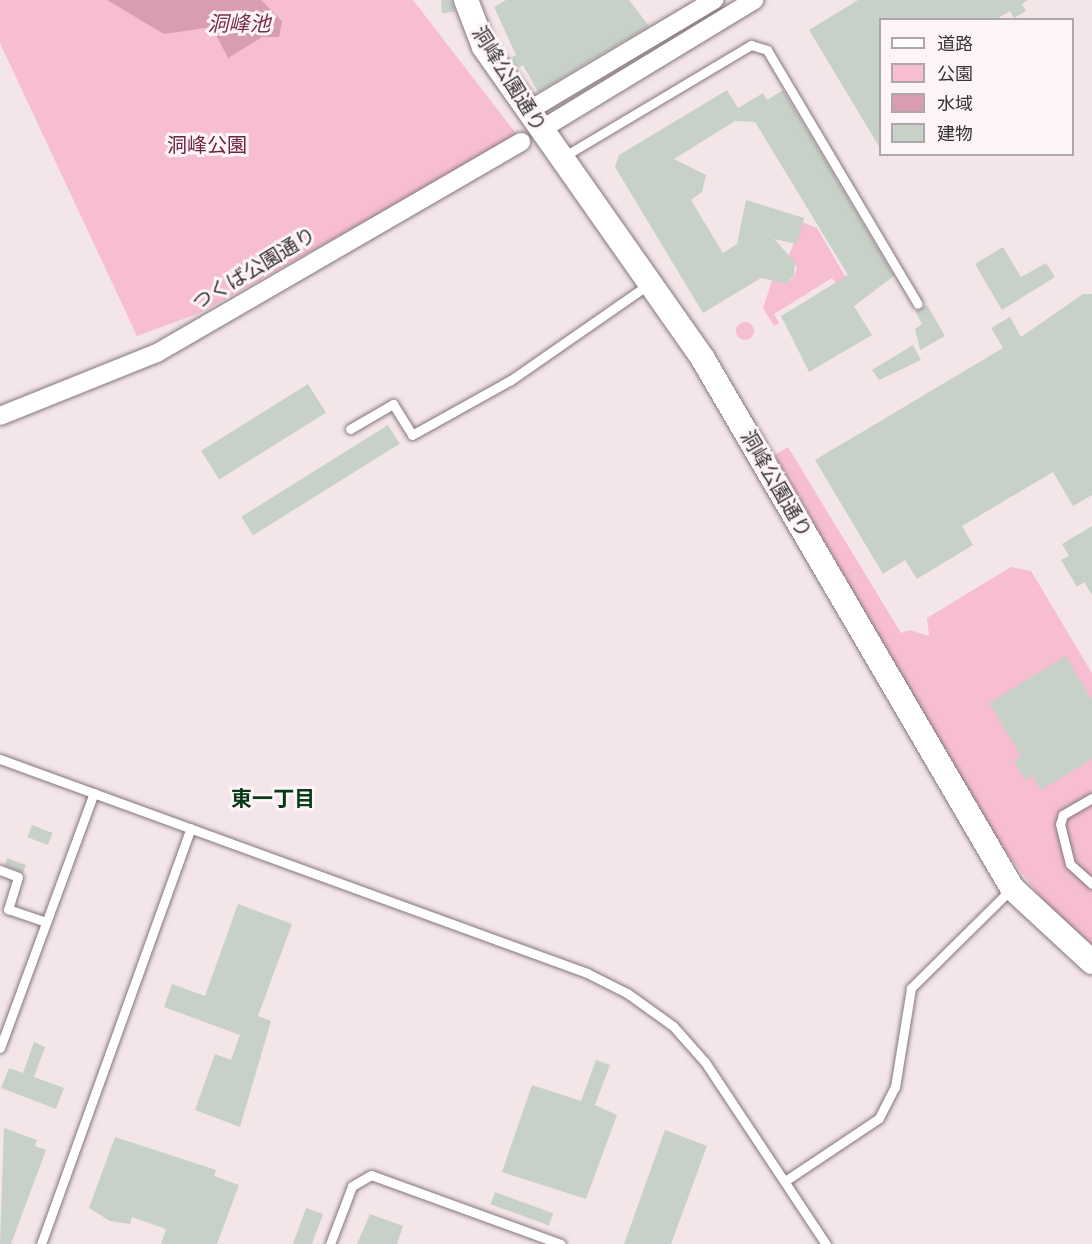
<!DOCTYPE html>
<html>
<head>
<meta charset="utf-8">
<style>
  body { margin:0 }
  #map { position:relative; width:1092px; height:1244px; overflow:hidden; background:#f4e5e9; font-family:Poppins,"Noto Sans JP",sans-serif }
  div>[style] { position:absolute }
  .green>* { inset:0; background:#f6bed0 }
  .round { border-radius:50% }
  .water>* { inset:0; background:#d99db0 }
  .building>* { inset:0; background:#c7d1c8; transform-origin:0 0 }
  .roads { filter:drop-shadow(0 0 2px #83767a) drop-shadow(0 0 2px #83767a) }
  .lane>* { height:9px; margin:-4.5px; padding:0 4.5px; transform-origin:4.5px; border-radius:4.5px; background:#fff }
  .street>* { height:18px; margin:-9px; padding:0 9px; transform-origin:9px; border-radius:9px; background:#fff }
  .secondary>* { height:24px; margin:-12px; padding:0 12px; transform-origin:12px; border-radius:12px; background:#fff }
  span { translate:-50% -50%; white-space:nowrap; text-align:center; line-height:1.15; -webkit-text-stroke:6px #fdf4f7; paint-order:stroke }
  .street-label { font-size:20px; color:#383334 }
  .park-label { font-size:20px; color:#6c2542 }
  .water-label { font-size:21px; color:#772f4c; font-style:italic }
  .neighbourhood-label { font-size:21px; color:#063915; font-weight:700 }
  .legend { position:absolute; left:879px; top:18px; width:195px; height:138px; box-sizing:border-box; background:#fdf4f7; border:2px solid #aea7a9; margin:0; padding:8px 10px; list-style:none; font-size:18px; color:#383334 }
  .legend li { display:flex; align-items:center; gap:12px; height:30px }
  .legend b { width:30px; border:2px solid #aea7a9 }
</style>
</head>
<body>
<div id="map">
  <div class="green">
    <div style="clip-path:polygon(0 0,413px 0,518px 136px,200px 313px,137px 336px,0 43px)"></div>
    <div style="clip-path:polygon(802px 222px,817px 228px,856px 295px,847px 300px,832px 278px,774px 314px,779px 323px,774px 326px,763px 308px,772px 281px,785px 284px,794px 277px,797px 267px,788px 258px)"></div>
    <div class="round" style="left:736px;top:322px;width:18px;height:18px"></div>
    <div style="clip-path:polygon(788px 447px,901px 633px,910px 630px,929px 636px,927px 618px,1011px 567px,1031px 571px,1092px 673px,1092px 945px,1049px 908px,995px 838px,775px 455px)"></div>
  </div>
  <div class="water">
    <div style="clip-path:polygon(107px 0,261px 0,282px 21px,279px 37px,262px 37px,228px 58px,212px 27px,164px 34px)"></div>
  </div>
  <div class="building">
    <div style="clip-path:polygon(441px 0,452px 0,455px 12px,442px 13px)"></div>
    <div style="clip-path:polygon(506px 0,629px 0,649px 26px,538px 92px,523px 65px,517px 69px,510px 59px,516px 55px,494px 7px)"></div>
    <div style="clip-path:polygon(858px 0,1028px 0,1022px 4px,1026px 11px,1014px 18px,1010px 11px,995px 20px,880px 20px,880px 148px,809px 30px)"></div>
    <div style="clip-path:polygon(727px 90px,738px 108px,763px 93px,767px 100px,783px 90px,894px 276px,854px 306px,872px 335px,809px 372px,781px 316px,848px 275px,755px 122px,735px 121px,674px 159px,706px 175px,702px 192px,691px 200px,723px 253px,737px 244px,746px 200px,804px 218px,797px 244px,774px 239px,795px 262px,794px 276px,785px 284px,761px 278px,703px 313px,615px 167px,619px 155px)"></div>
    <div style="clip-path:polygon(1003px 247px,1021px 277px,1046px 263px,1055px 277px,1002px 310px,975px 264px)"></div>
    <div style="clip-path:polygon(1083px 294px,1092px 294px,1092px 495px,1073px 506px,1053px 472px,962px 526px,973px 545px,917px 579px,905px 560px,883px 574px,815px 460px,1003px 348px,991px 328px,1010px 317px,1021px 337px)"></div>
    <div style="clip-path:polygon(927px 305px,945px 336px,920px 350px,915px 329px,922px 324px,915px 311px)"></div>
    <div style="clip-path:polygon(913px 345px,921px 360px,879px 380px,872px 370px)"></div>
    <div style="left:308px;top:384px;width:34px;height:126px;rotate:58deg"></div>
    <div style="left:388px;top:425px;width:22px;height:173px;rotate:58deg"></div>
    <div style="clip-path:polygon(1092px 526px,1092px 595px,1084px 582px,1077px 587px,1061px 560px,1069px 556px,1062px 544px)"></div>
    <div style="clip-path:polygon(1066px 656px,1092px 701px,1092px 759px,1041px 790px,1032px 775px,1025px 780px,1014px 761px,1021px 756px,989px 703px)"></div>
    <div style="left:32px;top:825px;width:22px;height:13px;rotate:21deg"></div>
    <div style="clip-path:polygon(7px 858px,26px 865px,23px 873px,5px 865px)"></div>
    <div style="clip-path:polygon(238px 904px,292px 924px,258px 1016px,271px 1021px,240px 1127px,195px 1110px,215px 1054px,231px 1060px,240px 1035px,164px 1007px,172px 984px,205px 996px)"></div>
    <div style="clip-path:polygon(34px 1042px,45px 1047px,34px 1077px,64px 1088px,56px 1109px,1px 1088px,9px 1068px,23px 1073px)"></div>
    <div style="clip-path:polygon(596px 1060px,610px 1065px,595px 1105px,617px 1115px,586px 1199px,502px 1172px,532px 1085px,581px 1101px)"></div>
    <div style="clip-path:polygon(4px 1128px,37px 1140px,35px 1146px,46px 1150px,11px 1244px,0 1244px)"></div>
    <div style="clip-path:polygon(665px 1130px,707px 1146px,671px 1244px,624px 1244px)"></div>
    <div style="clip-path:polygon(115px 1137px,216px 1170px,214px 1176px,239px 1185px,217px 1244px,161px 1244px,166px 1229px,132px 1217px,130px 1224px,110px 1221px,89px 1208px)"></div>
    <div style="left:495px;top:1192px;width:62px;height:13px;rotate:20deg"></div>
    <div style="clip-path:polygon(306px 1208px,323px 1214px,312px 1244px,293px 1244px)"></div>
    <div style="clip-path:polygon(370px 1214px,403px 1226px,397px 1244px,357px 1244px)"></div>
  </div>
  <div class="roads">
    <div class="lane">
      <div style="left:563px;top:157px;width:219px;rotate:-30.8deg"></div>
      <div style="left:751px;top:45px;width:17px;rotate:17deg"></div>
      <div style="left:767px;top:50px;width:295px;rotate:59.3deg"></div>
      <div style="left:350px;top:429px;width:50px;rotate:-30.2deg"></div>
      <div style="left:393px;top:404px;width:36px;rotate:58deg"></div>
      <div style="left:412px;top:435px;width:113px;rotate:-29.1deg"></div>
      <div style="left:511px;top:380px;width:168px;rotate:-34.8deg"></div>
      <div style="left:0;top:759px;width:625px;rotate:20.03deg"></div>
      <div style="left:587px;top:973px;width:45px;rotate:26.6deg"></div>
      <div style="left:627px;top:993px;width:57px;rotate:35.7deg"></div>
      <div style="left:673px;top:1026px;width:48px;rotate:48.4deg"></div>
      <div style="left:705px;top:1062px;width:219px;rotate:56.4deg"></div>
      <div style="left:1092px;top:798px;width:34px;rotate:150deg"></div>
      <div style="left:1063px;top:815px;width:9px;rotate:108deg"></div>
      <div style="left:1060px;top:824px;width:41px;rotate:76deg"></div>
      <div style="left:1070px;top:864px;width:30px;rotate:42deg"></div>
      <div style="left:0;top:870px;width:19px;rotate:21deg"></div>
      <div style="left:18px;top:877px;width:34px;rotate:107deg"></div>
      <div style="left:8px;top:909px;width:40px;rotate:18.9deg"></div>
      <div style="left:0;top:1048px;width:272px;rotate:-69.8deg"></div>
      <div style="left:785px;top:1181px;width:113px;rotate:-33.8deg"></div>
      <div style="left:879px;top:1118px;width:35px;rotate:-63deg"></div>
      <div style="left:895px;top:1087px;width:100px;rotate:-80.8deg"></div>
      <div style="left:911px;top:988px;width:142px;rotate:-44.7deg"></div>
      <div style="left:41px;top:1244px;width:442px;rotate:-70.2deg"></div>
      <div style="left:330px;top:1244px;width:62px;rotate:-69.2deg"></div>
      <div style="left:352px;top:1186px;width:22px;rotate:-30deg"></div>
      <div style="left:371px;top:1175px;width:202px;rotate:20deg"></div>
    </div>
    <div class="street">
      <div style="left:528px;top:111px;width:217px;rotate:-30.8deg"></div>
      <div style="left:552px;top:123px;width:237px;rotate:-31.3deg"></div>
      <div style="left:0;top:416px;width:169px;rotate:-21.9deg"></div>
      <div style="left:157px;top:353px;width:421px;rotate:-30.1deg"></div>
    </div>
    <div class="secondary">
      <div style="left:466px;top:0;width:50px;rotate:69deg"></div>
      <div style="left:484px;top:47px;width:381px;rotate:54.9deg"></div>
      <div style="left:703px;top:359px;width:613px;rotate:59.71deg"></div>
      <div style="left:1012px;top:888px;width:109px;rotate:42.8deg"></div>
    </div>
  </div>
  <div class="street-label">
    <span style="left:509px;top:79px;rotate:58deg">洞峰公園通り</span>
    <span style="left:254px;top:269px;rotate:-31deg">つくば公園通り</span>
    <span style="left:776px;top:484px;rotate:60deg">洞峰公園通り</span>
  </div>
  <div class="park-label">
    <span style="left:207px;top:145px">洞峰公園</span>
  </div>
  <div class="water-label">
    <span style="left:239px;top:24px">洞峰池</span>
  </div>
  <div class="neighbourhood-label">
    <span style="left:273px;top:799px">東一丁目</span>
  </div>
  <ul class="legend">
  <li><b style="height:8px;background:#fff"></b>道路</li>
  <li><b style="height:16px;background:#f6bed0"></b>公園</li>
  <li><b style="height:16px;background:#d99db0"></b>水域</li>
  <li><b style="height:16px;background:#c7d1c8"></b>建物</li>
  </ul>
</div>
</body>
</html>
